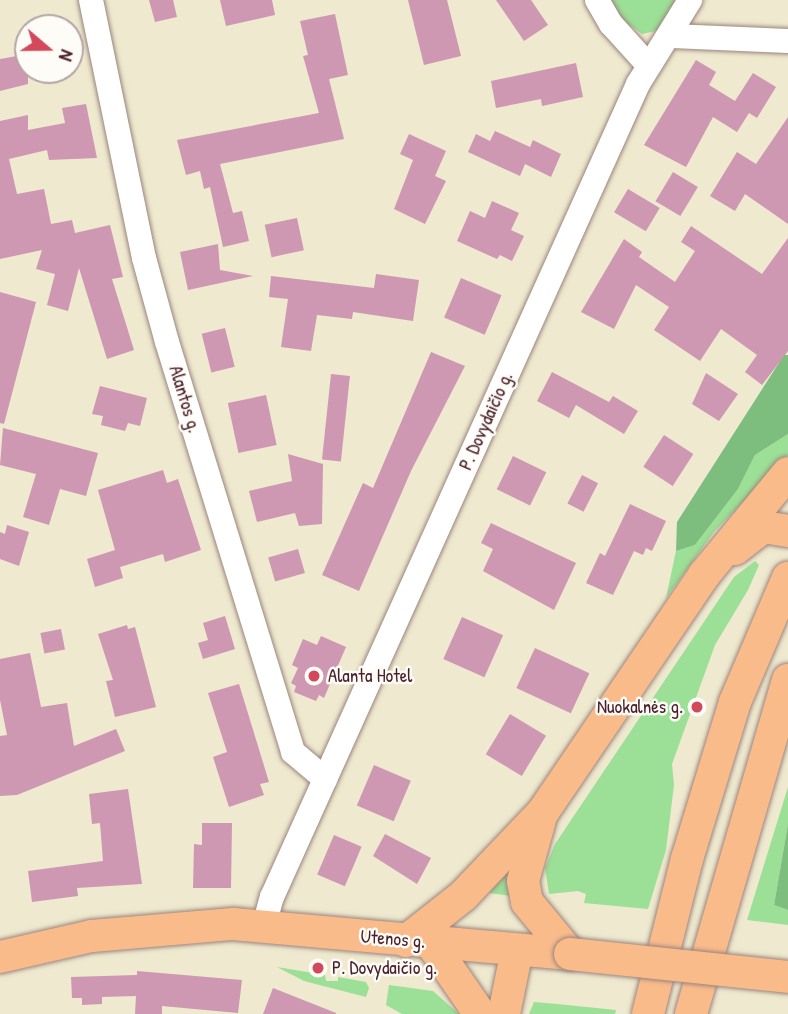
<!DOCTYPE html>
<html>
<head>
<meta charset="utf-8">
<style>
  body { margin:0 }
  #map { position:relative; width:788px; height:1014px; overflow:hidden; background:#eee9cf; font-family:"Patrick Hand",sans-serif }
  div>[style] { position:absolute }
  .green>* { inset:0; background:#9cdf96 }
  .forest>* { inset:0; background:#7dbe7f }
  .building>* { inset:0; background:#ce97b2; transform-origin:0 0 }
  .roads { filter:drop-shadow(0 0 2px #9c847d) drop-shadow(0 0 2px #9c847d) }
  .minor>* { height:24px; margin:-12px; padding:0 12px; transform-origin:12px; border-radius:12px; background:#fff }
  .major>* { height:32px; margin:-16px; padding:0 16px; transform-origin:16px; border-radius:16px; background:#fabb8b }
  .bridges { filter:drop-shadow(0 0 2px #9c847d) drop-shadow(0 0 2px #9c847d) }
  .major-bridge>* { height:32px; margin:-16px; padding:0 16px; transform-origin:16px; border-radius:16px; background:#fabb8b }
  .dots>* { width:19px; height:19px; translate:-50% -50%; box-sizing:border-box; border:4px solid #fdfcf7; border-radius:50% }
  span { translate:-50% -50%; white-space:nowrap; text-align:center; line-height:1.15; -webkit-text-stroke:5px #fdfcf7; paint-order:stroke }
  .street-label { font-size:19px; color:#4a1f2b }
  .poi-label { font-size:19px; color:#4a1f2b }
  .left { translate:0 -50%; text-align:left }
  .right { translate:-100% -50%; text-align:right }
  .north { position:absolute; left:14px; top:14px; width:70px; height:70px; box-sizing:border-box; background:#fdfcf7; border:2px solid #b5a4a5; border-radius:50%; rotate:110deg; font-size:19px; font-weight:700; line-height:28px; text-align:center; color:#4a1f2b }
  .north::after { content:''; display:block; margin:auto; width:24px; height:32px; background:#d1495b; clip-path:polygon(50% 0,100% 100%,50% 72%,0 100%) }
</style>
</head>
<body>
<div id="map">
  <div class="green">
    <div style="clip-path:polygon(610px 0,683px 0,661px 30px,642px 34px,621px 19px)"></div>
    <div style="clip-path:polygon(788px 434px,788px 455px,714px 532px,666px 598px,676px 551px,695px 545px,738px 489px,755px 455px)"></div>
    <div style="clip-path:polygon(755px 561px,759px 565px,748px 590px,715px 645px,672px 764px,674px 785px,666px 850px,648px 909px,584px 903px,586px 894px,578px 891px,549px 894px,545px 868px,555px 844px,734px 577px)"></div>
    <div style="clip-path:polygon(788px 787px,788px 824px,774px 905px,788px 910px,788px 925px,747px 920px)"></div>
    <div style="clip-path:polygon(510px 867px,512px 896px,489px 893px)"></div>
    <div style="clip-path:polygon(277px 967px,325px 975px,326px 981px,338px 981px,338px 977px,366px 982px,369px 988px,366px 997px,304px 981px)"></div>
    <div style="clip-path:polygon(389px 985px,433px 991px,459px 1014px,402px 1014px,386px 1005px)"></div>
    <div style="clip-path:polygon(534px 1002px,557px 1004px,616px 1010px,615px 1014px,529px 1014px)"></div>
  </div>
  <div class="forest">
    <div style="clip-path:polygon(784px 355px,788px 355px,788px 434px,755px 455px,738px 489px,695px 545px,676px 551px,677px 522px)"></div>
    <div style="clip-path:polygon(788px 824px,788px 910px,774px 905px)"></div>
  </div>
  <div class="building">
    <div style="clip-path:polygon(149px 0,173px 0,177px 17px,155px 22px)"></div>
    <div style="clip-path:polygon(220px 0,272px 0,275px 15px,226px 26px)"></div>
    <div style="clip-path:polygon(408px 0,447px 0,461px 56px,424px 65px)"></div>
    <div style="clip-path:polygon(496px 0,531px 0,548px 25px,524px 41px)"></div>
    <div style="clip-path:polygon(335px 14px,348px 75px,329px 79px,344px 139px,220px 164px,233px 213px,242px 211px,249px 241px,223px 247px,210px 187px,204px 189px,200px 171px,186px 175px,177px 140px,319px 113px,303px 56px,308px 55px,300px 21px)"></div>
    <div style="clip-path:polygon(28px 54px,28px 84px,0 91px,0 59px)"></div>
    <div style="clip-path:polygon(696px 60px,716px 72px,709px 85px,735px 101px,753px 73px,776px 87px,757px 118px,749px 113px,737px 132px,713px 117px,686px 167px,644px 145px)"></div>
    <div style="clip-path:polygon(576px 63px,583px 97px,542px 106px,541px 99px,496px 108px,491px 81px)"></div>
    <div style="clip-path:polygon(86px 104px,97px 158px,49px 160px,47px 150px,9px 159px,17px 194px,44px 189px,51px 224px,72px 220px,75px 233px,110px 225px,123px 277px,112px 279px,134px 350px,107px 359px,79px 268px,68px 311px,47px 305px,55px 274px,36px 269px,42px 250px,0 259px,0 121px,28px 115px,28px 130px,65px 123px,62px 108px)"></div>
    <div style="clip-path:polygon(788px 117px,788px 224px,745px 194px,735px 211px,710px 196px,737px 152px,756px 164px)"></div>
    <div style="clip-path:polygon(495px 131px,530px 147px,533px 140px,561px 154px,551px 177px,525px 164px,520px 176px,468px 152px,476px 134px,490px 141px)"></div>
    <div style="clip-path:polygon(409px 134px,446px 151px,435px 176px,446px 181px,425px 224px,394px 209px,413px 160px,400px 154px)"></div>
    <div style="left:673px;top:172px;width:29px;height:34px;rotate:31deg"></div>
    <div style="left:628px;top:189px;width:37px;height:27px;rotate:31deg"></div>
    <div style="clip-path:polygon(492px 201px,519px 213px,511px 230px,524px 236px,512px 261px,500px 255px,497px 259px,457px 241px,470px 211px,485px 218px)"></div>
    <div style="left:297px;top:218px;width:33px;height:33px;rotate:78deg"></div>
    <div style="clip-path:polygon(691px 226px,762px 274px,788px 238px,788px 351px,762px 385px,745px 372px,757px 355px,721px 329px,700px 361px,654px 330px,669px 307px,636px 285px,614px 329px,581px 312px,624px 239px,642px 252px,639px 257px,675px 282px,695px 251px,681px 242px)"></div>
    <div style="clip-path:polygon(218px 244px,220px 270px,253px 276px,188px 290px,180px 252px)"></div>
    <div style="clip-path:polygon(376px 274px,419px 280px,413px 321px,353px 312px,352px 319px,317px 315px,311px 351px,281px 347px,288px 299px,269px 297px,271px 276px,374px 288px)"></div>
    <div style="left:461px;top:278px;width:44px;height:43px;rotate:23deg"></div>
    <div style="clip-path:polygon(0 292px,36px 302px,4px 424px,0 423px)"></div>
    <div style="left:225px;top:328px;width:40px;height:24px;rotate:76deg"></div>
    <div style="clip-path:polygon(431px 352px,465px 366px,411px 471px,359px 591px,322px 575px,363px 483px,373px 488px)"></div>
    <div style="clip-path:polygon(552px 372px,609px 402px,613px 396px,638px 411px,624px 434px,576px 405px,569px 418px,537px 401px)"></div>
    <div style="clip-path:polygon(706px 373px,738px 394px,719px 421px,692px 404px)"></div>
    <div style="left:331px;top:374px;width:19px;height:86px;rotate:6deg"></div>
    <div style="clip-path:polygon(100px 386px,147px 398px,140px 426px,128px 423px,125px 431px,101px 425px,103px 416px,92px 414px)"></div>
    <div style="left:266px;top:395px;width:51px;height:39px;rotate:78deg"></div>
    <div style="clip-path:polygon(3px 428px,98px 453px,86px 496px,60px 489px,49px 525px,23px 517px,36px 474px,0 465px)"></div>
    <div style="left:664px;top:435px;width:35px;height:38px;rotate:33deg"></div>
    <div style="clip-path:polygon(288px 454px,323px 464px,322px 524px,299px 526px,295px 513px,257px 522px,249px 491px,292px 481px)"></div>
    <div style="left:513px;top:456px;width:37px;height:37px;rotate:26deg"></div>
    <div style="clip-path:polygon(163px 470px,167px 483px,178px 479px,201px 550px,165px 562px,163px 554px,120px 567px,123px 578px,95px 587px,87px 559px,115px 550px,98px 490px)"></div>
    <div style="left:582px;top:475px;width:18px;height:32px;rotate:27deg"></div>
    <div style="clip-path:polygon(630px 504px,666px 521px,652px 551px,646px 548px,643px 555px,634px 551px,613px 595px,586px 583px,600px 553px,605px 556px)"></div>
    <div style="clip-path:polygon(491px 523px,576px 563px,554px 610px,483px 571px,493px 549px,481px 543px)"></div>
    <div style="clip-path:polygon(7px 525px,29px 532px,19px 566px,0 559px,0 532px,5px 534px)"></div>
    <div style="left:298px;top:549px;width:25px;height:31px;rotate:74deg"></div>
    <div style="clip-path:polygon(225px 616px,235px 649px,203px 659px,198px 643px,208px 640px,203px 623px)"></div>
    <div style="left:462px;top:617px;width:45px;height:46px;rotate:24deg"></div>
    <div style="clip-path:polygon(127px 625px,128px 629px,135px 627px,156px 707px,115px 717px,106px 681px,113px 680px,98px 634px)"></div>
    <div style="left:61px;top:629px;width:21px;height:21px;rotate:79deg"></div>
    <div style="clip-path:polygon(321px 636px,346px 647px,324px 698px,319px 695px,316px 701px,294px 692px,296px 686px,291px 683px,298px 668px,292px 665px,303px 639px,317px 645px)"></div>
    <div style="left:535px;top:648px;width:60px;height:44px;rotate:25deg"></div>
    <div style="clip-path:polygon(30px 653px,41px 707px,67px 703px,74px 746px,116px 729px,125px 751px,17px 795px,0 796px,0 736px,7px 735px,0 700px,0 659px)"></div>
    <div style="clip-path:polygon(239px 684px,269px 782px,260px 784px,264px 795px,229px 807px,213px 757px,227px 752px,208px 693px)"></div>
    <div style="left:510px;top:714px;width:42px;height:47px;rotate:31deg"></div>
    <div style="left:374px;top:765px;width:40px;height:44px;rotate:23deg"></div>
    <div style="clip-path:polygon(128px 789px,142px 884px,77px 888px,78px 896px,32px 902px,28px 871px,103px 861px,100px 823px,92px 824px,89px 794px)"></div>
    <div style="clip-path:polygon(202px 823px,232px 823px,231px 888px,193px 888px,194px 844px,202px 845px)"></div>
    <div style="clip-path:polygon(385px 834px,431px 858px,417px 884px,373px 856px)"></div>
    <div style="left:334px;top:835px;width:30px;height:43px;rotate:23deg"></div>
    <div style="clip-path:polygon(137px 971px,242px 980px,238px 1013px,162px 1006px,162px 1014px,135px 1014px,136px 996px,102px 997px,102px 1004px,82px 1005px,82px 998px,72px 998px,71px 977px,137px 975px)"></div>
    <div style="clip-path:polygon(273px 988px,336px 1013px,336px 1014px,263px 1014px)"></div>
  </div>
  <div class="roads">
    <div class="minor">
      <div style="left:91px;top:0;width:263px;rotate:78.4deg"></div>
      <div style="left:144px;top:258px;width:87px;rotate:74.7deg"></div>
      <div style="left:167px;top:342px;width:429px;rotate:72.9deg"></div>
      <div style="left:293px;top:752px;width:42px;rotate:40.2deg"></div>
      <div style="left:597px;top:0;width:28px;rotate:60deg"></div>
      <div style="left:611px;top:24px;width:55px;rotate:47.9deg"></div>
      <div style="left:672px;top:36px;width:116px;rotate:2.5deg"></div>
      <div style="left:264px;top:926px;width:30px;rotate:-75deg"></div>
      <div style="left:272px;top:897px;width:892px;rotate:-65.76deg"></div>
      <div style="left:638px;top:84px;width:99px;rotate:-58.2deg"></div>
    </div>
    <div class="major">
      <div style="left:735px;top:549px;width:36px;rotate:-38deg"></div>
      <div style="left:763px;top:527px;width:25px;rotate:9deg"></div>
      <div style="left:540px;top:820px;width:63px;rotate:105.6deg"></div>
      <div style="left:523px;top:881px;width:21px;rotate:79deg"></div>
      <div style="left:527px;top:902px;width:67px;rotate:50.4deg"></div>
      <div style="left:406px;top:941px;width:73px;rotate:-38.3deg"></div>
      <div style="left:463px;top:896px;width:116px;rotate:-46.4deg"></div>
      <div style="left:543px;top:812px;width:287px;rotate:-55.8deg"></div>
      <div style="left:704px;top:575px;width:132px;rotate:-50.5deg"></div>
      <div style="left:431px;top:943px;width:86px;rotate:55.4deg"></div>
      <div style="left:0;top:957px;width:94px;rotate:-12.9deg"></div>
      <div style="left:92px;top:936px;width:142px;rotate:-4.9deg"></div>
      <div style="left:233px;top:924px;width:338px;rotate:5.1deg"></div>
      <div style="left:504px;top:1014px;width:65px;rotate:-78.5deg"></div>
      <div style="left:648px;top:1014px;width:160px;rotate:-75.9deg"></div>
      <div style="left:687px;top:859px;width:164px;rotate:-73deg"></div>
      <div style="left:735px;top:702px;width:135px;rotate:-66.9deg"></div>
      <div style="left:691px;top:1014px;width:348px;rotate:-73.8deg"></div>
    </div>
  </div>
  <div class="bridges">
    <div class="major-bridge">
      <div style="left:570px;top:954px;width:219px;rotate:6deg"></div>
    </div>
  </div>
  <div class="dots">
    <div style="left:314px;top:676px;background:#d1495b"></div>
    <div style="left:697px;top:707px;background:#d1495b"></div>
    <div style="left:318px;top:968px;background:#d1495b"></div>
  </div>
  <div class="street-label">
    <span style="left:185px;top:399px;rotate:73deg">Alantos g.</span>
    <span style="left:486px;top:421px;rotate:-66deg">P. Dovydaičio g.</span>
    <span style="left:393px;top:939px;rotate:5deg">Utenos g.</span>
  </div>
  <div class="poi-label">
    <span class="left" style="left:328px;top:676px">Alanta Hotel</span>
    <span class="right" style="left:683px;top:707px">Nuokalnės g.</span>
    <span class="left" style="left:332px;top:968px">P. Dovydaičio g.</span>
  </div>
  <div class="north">N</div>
</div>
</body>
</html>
